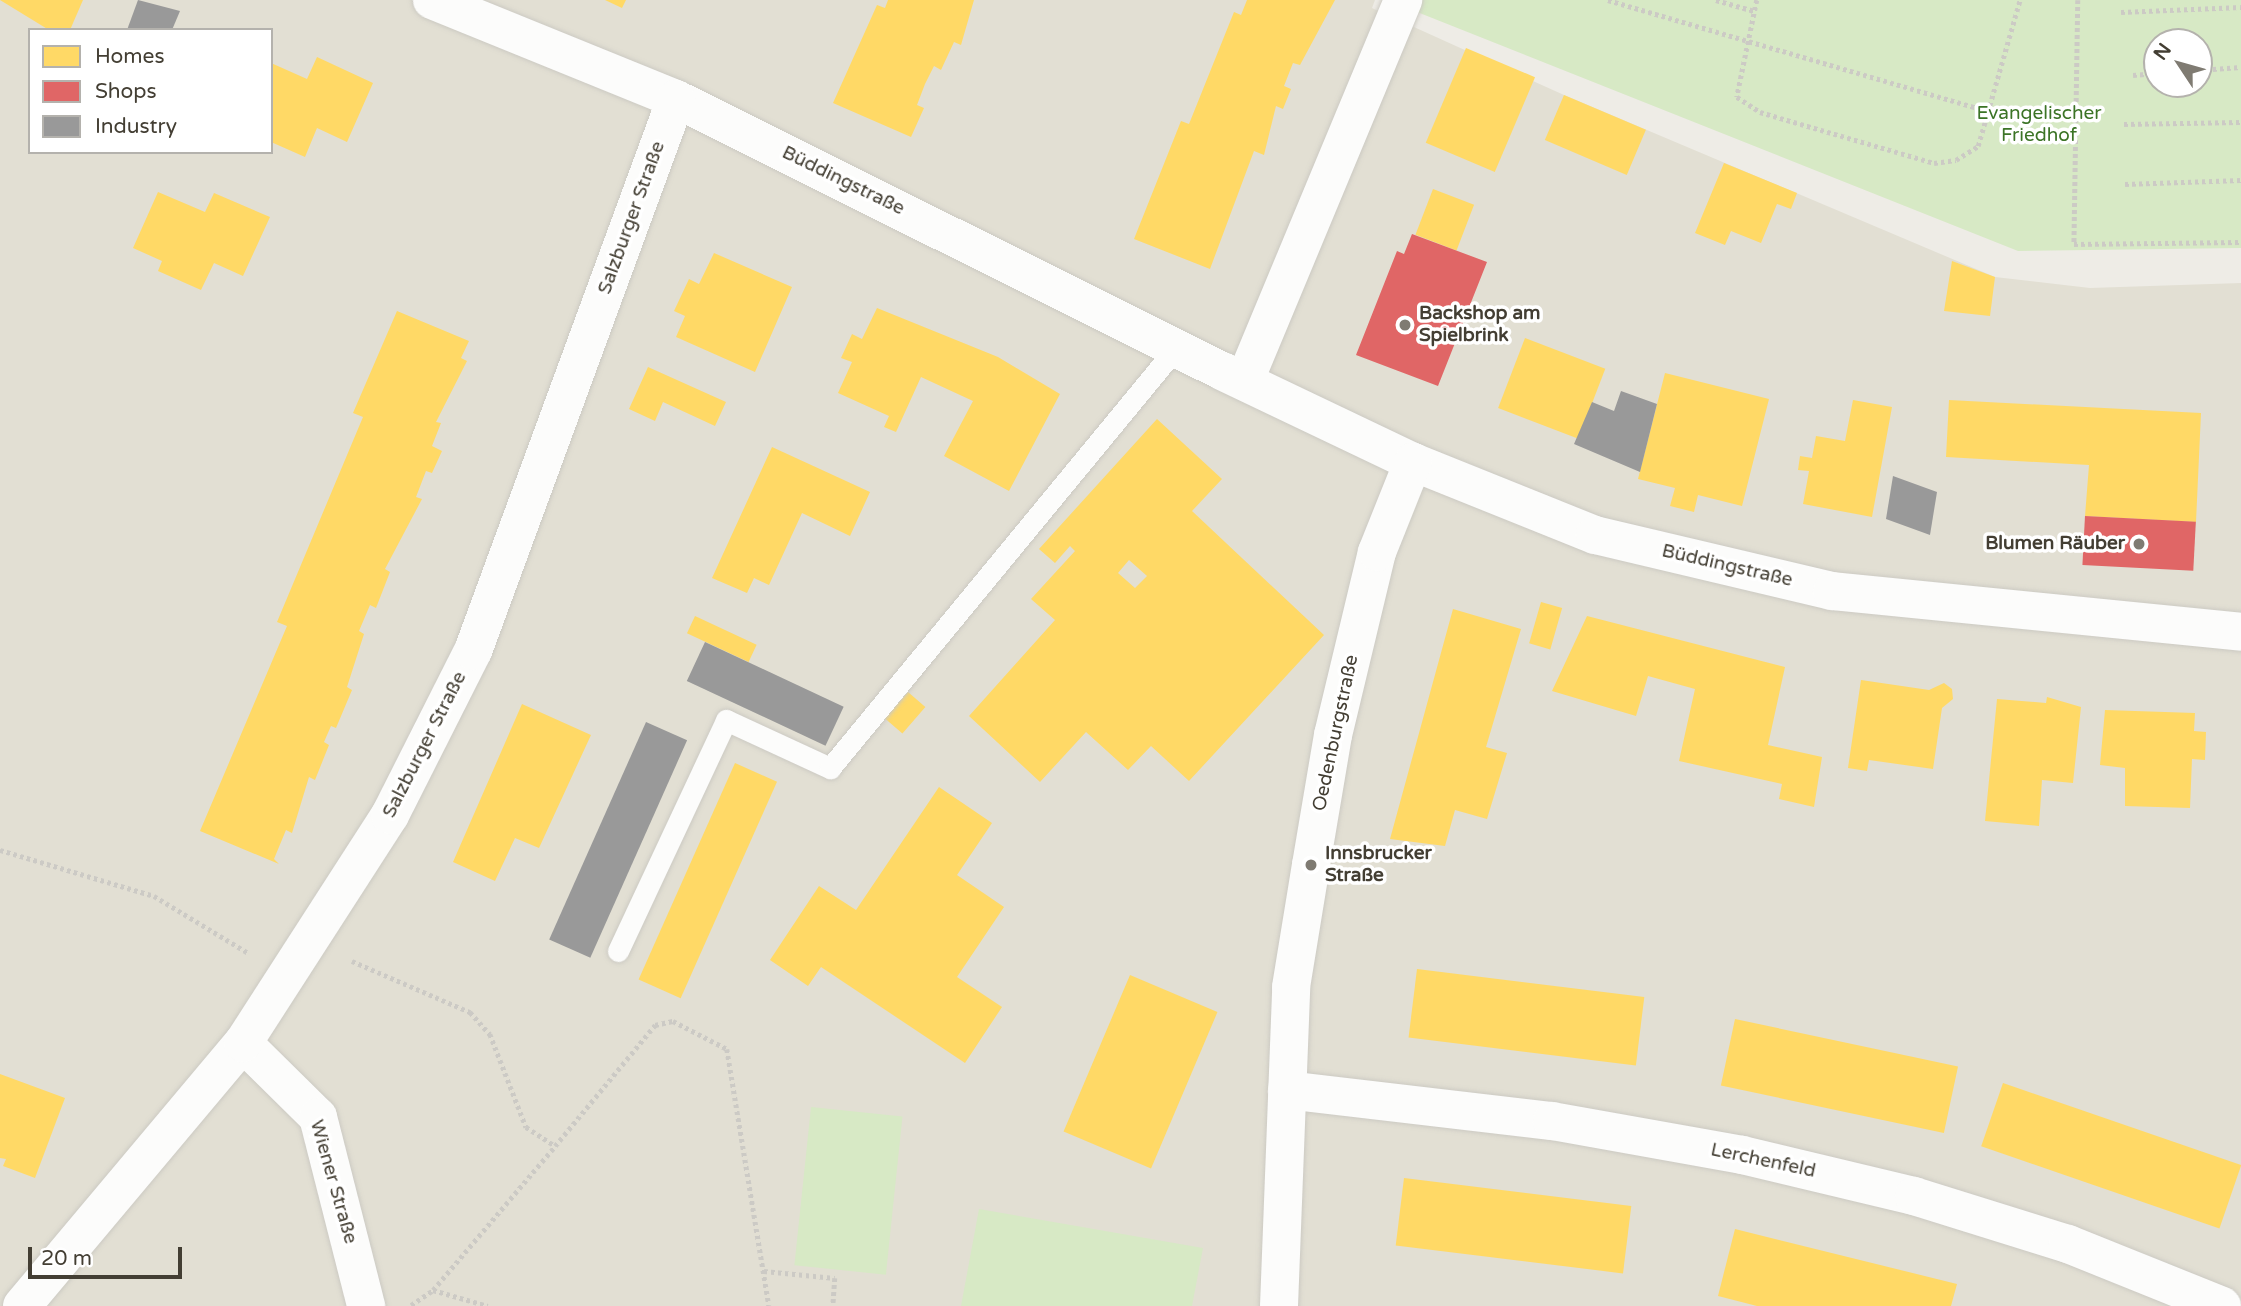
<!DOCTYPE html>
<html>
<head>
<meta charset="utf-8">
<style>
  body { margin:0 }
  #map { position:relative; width:2241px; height:1306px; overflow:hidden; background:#eeece6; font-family:"Varela Round",sans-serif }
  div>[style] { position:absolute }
  .residential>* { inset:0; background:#e2dfd3 }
  .green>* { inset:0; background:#d7e9c5; transform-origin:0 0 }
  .homes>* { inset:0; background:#ffd966; transform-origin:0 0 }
  .shops>* { inset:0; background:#e06666; transform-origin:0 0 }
  .industry>* { inset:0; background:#999; transform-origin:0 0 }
  .path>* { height:4.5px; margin-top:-2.25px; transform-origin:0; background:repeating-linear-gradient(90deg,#cccac5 0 3.5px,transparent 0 7px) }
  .roads { filter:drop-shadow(0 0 2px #cccac3) drop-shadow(0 0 2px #cccac3) }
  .lane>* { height:21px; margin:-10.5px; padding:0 10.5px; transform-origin:10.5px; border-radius:10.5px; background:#fcfcfb }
  .street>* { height:38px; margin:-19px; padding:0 19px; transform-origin:19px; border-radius:19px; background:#fcfcfb }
  .dots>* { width:19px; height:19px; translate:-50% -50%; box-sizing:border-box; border:4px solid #fff; border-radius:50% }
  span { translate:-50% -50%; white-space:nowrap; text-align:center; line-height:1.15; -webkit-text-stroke:7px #fff; paint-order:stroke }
  .park-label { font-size:19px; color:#3c7426 }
  .street-label { font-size:19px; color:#433e33 }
  .poi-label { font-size:19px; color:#433e33; font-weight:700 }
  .left { translate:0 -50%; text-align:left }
  .right { translate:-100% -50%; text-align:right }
  .legend { position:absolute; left:28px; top:28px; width:245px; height:126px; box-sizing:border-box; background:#fff; border:2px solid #b4b2ad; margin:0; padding:9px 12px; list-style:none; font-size:21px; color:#433e33 }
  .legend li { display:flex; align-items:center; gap:14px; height:35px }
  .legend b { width:35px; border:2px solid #b4b2ad }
  .north { position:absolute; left:2143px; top:28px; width:70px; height:70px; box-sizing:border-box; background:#fff; border:2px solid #b4b2ad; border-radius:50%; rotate:306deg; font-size:19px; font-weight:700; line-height:28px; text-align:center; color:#433e33 }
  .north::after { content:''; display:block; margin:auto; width:24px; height:32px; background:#7f7b72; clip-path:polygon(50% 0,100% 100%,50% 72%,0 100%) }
  .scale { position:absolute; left:28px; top:1247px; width:154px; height:32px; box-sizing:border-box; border:4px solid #433e33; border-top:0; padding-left:9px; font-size:21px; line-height:24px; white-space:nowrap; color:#433e33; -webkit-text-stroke:5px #fff; paint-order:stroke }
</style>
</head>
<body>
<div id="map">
  <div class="residential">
    <div style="clip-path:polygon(evenodd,0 0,1375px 0,1372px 8px,1564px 95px,1995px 277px,2090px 288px,2241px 283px,2241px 1306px,0 1306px,0 0,30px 30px,271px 30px,271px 152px,30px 152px,30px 30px)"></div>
  </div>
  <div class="green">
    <div style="clip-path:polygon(evenodd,1405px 0,2241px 0,2241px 248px,2018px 251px,1402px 6px,1405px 0,2157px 42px,2199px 42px,2199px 84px,2157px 84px,2157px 42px)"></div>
    <div style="left:811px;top:1107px;width:92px;height:159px;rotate:6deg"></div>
    <div style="clip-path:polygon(979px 1209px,1203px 1248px,1192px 1306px,961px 1306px)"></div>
  </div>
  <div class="homes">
    <div style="clip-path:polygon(0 0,83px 0,70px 30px,49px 30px)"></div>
    <div style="clip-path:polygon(605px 0,626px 0,622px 8px)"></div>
    <div style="clip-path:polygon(888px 0,974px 0,961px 45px,954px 42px,941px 70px,934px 66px,925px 84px,917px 105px,924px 108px,911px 137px,833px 103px,877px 5px,885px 8px)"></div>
    <div style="clip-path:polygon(1247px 0,1335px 0,1300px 65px,1293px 63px,1284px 86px,1291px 89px,1283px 109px,1276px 106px,1264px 155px,1254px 151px,1210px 269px,1134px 239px,1181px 121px,1189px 124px,1234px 12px,1241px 15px)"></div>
    <div style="left:1466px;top:48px;width:75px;height:103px;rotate:23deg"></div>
    <div style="clip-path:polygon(317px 57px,373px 83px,347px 142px,317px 128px,305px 157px,271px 142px,271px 63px,307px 79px)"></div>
    <div style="left:1564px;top:95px;width:89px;height:49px;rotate:23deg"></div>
    <div style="clip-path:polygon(1724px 163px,1797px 193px,1791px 209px,1777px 204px,1761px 243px,1731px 231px,1725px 245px,1695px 233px)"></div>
    <div style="left:1433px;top:189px;width:44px;height:49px;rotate:21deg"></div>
    <div style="clip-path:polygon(158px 192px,205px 212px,214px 193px,270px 217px,243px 276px,214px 263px,201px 290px,158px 271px,162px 261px,133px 248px)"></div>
    <div style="clip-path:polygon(714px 253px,792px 287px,755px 372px,676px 337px,685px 316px,674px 311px,689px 279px,699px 284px)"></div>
    <div style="clip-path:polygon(1952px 261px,1995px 277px,1990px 316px,1944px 311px)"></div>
    <div style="clip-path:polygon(877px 308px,998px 357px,1060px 394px,1009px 491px,944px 456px,973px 401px,921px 377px,896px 432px,884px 427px,889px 416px,838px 393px,852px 362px,841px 358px,852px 334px,862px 339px)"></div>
    <div style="clip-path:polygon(397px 311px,469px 341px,461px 358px,467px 361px,436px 422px,441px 423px,432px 446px,442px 451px,432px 473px,426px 471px,416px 497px,422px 499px,385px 569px,390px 572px,376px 608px,370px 605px,359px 631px,364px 634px,347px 687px,352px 690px,336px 728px,331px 726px,324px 742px,329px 745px,315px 780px,309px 777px,292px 833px,286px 830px,274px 859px,279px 864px,200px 831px,287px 626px,277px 622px,363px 417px,353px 413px)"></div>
    <div style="left:1525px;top:338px;width:86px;height:75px;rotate:21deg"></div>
    <div style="clip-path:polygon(648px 367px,726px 402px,715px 426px,663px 402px,655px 421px,629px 409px)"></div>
    <div style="clip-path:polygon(1665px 373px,1769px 399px,1742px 506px,1698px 495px,1694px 512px,1670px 506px,1675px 488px,1638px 479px)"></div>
    <div style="clip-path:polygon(1853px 400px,1892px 407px,1872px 517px,1803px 504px,1809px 471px,1798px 470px,1800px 456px,1812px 458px,1816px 436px,1845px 441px)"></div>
    <div style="clip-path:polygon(1949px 400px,2201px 413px,2196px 522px,2085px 516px,2089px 465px,1946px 457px)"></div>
    <div style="clip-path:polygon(evenodd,1157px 419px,1222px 479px,1192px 511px,1324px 635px,1189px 781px,1151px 746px,1128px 770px,1086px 732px,1040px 782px,969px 716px,1055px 620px,1031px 599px,1075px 551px,1070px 546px,1055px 563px,1039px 549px,1157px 419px,1129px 560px,1147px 576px,1135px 588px,1118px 573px,1129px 560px)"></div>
    <div style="clip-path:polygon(772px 447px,870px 492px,850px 536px,802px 513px,769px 585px,754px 578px,747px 593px,712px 578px)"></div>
    <div style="left:1541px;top:602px;width:22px;height:43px;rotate:16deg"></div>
    <div style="clip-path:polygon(1453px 609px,1521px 629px,1486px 747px,1507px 753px,1487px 819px,1455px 810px,1445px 846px,1390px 839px)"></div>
    <div style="left:695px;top:616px;width:68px;height:19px;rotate:25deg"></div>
    <div style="clip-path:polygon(1587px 616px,1785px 667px,1768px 745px,1822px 757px,1814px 807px,1779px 799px,1782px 784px,1679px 761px,1695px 689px,1648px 676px,1636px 716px,1552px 691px)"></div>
    <div style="clip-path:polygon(1861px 680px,1929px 690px,1944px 683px,1952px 689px,1953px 699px,1942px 708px,1933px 769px,1869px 760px,1867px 771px,1848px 768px)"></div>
    <div style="left:908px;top:692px;width:23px;height:35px;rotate:41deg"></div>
    <div style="clip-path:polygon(2047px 697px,2081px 707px,2073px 783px,2042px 780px,2039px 826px,1985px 821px,1997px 699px,2046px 703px)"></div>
    <div style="clip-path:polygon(522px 704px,591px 735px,539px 848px,515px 838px,495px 881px,453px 862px)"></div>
    <div style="clip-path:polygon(2105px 710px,2195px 713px,2194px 731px,2206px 732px,2205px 760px,2192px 759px,2190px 808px,2125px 806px,2125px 768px,2100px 765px)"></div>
    <div style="left:735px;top:763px;width:46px;height:237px;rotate:24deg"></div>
    <div style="clip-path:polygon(939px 787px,992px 823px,957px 875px,1004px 907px,957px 977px,1002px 1007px,965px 1063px,821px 967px,808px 986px,770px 960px,819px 886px,856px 910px)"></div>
    <div style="left:1417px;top:969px;width:229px;height:69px;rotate:7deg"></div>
    <div style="left:1130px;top:975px;width:95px;height:170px;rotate:23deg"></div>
    <div style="left:1735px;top:1019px;width:228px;height:68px;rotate:12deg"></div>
    <div style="clip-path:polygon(0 1074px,65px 1098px,35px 1178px,3px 1166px,6px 1159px,0 1158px)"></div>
    <div style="left:2003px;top:1083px;width:252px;height:67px;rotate:19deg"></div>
    <div style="left:1404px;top:1178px;width:229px;height:68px;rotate:7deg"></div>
    <div style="clip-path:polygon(1735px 1229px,1957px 1284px,1951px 1306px,1757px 1306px,1718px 1296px)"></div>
  </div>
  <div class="shops">
    <div style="clip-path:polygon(1412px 234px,1487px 262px,1438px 386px,1356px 355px,1397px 251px,1404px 254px)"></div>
    <div style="left:2085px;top:516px;width:111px;height:49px;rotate:3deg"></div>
  </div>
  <div class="industry">
    <div style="clip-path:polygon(138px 0,180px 11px,172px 30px,127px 30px)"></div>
    <div style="clip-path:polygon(1621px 391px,1657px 404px,1640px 472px,1574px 444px,1592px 402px,1614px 411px)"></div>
    <div style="clip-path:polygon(1893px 476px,1937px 492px,1930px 535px,1886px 519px)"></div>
    <div style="left:705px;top:642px;width:153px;height:43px;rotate:25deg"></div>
    <div style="left:646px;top:722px;width:45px;height:238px;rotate:24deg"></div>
  </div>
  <div class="path">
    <div style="left:1608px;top:0;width:396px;rotate:16.3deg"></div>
    <div style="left:1716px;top:0;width:40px;rotate:16deg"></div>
    <div style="left:1757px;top:0;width:99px;rotate:101.7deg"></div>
    <div style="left:1737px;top:97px;width:27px;rotate:33deg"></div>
    <div style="left:1760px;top:112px;width:181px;rotate:16.3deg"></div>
    <div style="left:1934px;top:163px;width:22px;rotate:-8deg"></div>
    <div style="left:1956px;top:160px;width:26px;rotate:-32deg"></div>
    <div style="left:1978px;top:146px;width:152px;rotate:-74deg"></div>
    <div style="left:2078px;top:0;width:244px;rotate:90.9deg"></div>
    <div style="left:2074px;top:244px;width:167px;rotate:-0.7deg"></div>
    <div style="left:2121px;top:12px;width:120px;rotate:-2.4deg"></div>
    <div style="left:2199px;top:70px;width:42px;rotate:-4.1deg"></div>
    <div style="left:2133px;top:75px;width:24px;rotate:-5deg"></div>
    <div style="left:2124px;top:124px;width:117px;rotate:-1deg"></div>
    <div style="left:2125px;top:184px;width:116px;rotate:-2deg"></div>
    <div style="left:0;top:850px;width:161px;rotate:16.6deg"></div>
    <div style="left:154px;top:896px;width:109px;rotate:31.1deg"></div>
    <div style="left:352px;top:961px;width:129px;rotate:23.4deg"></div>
    <div style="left:470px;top:1012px;width:30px;rotate:48deg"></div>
    <div style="left:490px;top:1034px;width:100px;rotate:68.8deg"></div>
    <div style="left:526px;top:1127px;width:35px;rotate:33deg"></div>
    <div style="left:555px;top:1146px;width:157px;rotate:-50.4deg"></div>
    <div style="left:655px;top:1025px;width:18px;rotate:-13deg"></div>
    <div style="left:673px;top:1021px;width:61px;rotate:27.4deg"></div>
    <div style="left:727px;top:1049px;width:260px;rotate:80.7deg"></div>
    <div style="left:764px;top:1271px;width:71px;rotate:5.6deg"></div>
    <div style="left:835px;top:1278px;width:28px;rotate:94deg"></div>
    <div style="left:433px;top:1290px;width:57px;rotate:16.2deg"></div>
    <div style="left:411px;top:1305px;width:27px;rotate:-34deg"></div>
    <div style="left:433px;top:1290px;width:189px;rotate:-49.7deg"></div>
  </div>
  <div class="roads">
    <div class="lane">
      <div style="left:618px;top:951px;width:255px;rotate:-64.9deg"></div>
      <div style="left:726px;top:720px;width:115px;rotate:24.8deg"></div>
      <div style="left:830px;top:768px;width:544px;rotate:-50.52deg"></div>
    </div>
    <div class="street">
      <div style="left:432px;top:0;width:263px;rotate:22.1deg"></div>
      <div style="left:676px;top:99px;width:610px;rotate:26.48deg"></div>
      <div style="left:1222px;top:371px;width:212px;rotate:25.5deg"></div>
      <div style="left:1413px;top:462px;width:196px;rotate:21.9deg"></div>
      <div style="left:1595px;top:535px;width:244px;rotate:13.3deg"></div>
      <div style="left:1832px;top:591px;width:411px;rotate:5.7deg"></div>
      <div style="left:1245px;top:380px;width:412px;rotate:-67.4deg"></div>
      <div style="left:243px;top:1043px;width:105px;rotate:44.6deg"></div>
      <div style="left:318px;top:1117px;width:195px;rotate:75.7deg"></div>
      <div style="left:1287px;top:1090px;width:267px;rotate:6.7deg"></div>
      <div style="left:1552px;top:1121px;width:193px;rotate:10.1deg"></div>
      <div style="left:1742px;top:1155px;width:177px;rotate:13.4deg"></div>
      <div style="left:1914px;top:1196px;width:161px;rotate:17.3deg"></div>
      <div style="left:2068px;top:1244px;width:166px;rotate:21.9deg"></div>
      <div style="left:22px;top:1306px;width:344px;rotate:-50deg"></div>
      <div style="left:243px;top:1043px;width:271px;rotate:-57.2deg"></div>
      <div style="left:390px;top:815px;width:184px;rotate:-63.2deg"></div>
      <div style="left:473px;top:651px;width:588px;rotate:-69.81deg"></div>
      <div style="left:1279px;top:1306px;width:319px;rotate:-87.8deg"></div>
      <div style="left:1291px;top:987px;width:124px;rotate:-80.7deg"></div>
      <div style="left:1311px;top:865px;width:132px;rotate:-80.4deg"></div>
      <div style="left:1333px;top:735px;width:188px;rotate:-76.5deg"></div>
      <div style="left:1377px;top:552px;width:97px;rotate:-68.2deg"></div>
    </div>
  </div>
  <div class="dots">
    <div style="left:1405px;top:325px;background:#7f7b72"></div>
    <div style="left:2139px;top:544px;background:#7f7b72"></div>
    <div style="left:1311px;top:865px;background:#7f7b72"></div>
  </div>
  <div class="park-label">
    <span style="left:2039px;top:125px">Evangelischer<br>Friedhof</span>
  </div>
  <div class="street-label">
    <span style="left:843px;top:181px;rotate:26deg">Büddingstraße</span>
    <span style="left:632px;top:218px;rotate:-70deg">Salzburger Straße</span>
    <span style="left:1727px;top:566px;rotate:13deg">Büddingstraße</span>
    <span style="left:1336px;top:733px;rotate:-78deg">Oedenburgstraße</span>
    <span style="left:425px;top:745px;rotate:-63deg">Salzburger Straße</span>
    <span style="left:1763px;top:1161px;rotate:12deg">Lerchenfeld</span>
    <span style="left:333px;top:1182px;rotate:74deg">Wiener Straße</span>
  </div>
  <div class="poi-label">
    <span class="left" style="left:1419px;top:325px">Backshop am<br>Spielbrink</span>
    <span class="right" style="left:2125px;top:544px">Blumen Räuber</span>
    <span class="left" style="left:1325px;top:865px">Innsbrucker<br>Straße</span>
  </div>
  <ul class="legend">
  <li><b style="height:19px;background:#ffd966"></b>Homes</li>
  <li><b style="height:19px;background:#e06666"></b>Shops</li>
  <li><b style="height:19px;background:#999"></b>Industry</li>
  </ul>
  <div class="north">N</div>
  <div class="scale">20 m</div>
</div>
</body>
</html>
